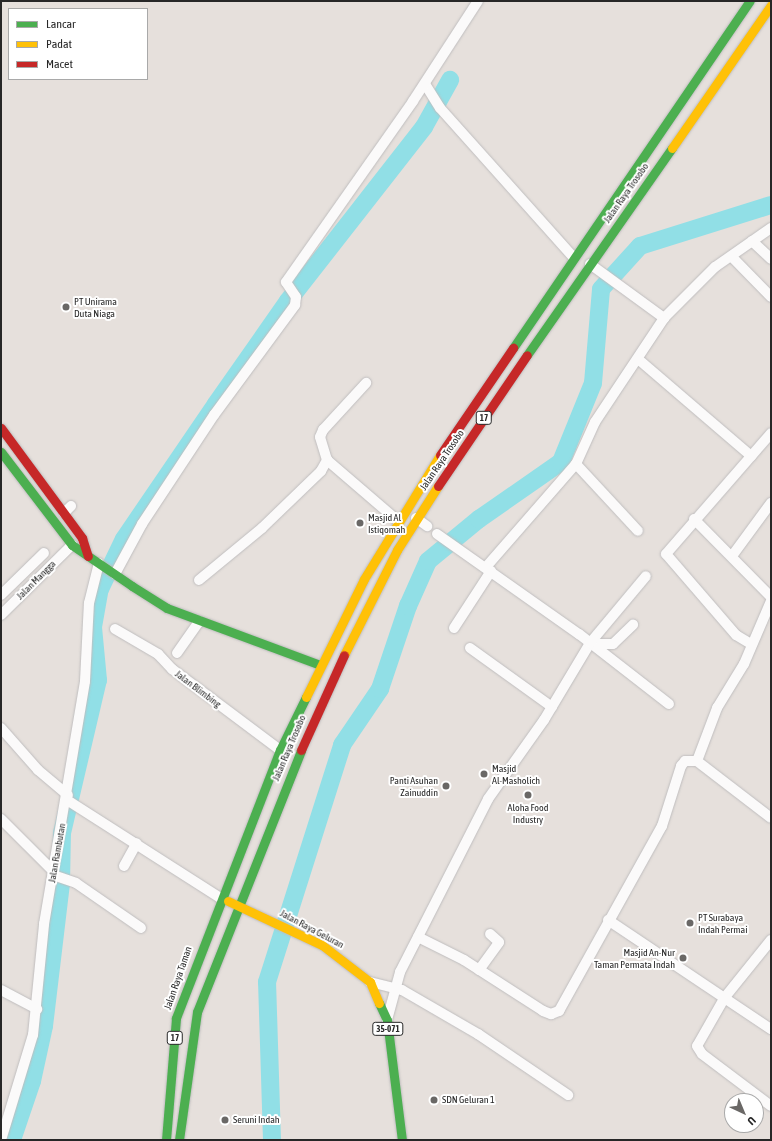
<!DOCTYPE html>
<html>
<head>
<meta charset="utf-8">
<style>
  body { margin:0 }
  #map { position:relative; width:772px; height:1141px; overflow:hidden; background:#e6e0dc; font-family:"Asap Condensed",sans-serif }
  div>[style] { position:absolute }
  .river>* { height:18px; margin:-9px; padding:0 9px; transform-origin:9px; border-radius:9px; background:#91dfe6 }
  .roads { filter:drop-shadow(0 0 1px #bfbdbe) drop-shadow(0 0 1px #bfbdbe) }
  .street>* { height:10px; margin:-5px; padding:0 5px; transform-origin:5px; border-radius:5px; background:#fbfafa }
  .fast>* { height:9px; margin:-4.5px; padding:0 4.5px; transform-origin:4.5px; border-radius:4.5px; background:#4caf50 }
  .slow>* { height:9px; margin:-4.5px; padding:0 4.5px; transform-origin:4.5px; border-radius:4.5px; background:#ffc107 }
  .jam>* { height:9px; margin:-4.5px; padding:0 4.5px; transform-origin:4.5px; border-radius:4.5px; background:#c62828 }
  .dots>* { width:11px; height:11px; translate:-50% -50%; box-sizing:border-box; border:2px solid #fff; border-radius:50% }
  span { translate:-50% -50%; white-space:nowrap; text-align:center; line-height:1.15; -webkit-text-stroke:4px #fff; paint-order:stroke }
  .shield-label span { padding:1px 3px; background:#fff; border:1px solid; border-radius:3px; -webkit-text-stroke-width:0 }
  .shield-label { font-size:9px; color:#272727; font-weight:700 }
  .street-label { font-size:10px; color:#272727 }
  .poi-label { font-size:10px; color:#272727 }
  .left { translate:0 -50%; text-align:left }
  .right { translate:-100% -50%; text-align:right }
  .frame { position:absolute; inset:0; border:2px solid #272727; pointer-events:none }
  .legend { position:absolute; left:8px; top:8px; width:140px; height:72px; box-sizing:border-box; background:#fff; border:1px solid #a9a9a9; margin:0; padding:5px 7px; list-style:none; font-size:12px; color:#272727 }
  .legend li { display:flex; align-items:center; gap:8px; height:20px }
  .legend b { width:20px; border:1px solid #a9a9a9 }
  .north { position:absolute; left:724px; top:1093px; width:40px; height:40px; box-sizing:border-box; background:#fff; border:1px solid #a9a9a9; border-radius:50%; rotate:136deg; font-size:11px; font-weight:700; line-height:16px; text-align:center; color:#272727 }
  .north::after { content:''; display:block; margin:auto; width:14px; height:18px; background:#6a6866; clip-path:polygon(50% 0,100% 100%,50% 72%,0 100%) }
</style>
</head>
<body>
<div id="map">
  <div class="river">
    <div style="left:12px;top:1140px;width:62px;rotate:-71.3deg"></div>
    <div style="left:32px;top:1081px;width:56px;rotate:-77.7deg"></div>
    <div style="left:44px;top:1026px;width:144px;rotate:-83.2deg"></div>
    <div style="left:61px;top:883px;width:50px;rotate:-88.9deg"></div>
    <div style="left:62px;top:833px;width:157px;rotate:-76.8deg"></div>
    <div style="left:98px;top:680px;width:53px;rotate:-95.4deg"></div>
    <div style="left:93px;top:627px;width:39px;rotate:-80deg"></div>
    <div style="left:100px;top:589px;width:55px;rotate:-64.4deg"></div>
    <div style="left:124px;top:539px;width:163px;rotate:-55.7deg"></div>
    <div style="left:216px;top:404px;width:126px;rotate:-55deg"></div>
    <div style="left:288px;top:301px;width:221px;rotate:-52deg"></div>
    <div style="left:424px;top:127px;width:54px;rotate:-61deg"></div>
    <div style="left:272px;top:1140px;width:158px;rotate:-91.8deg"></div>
    <div style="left:267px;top:982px;width:249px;rotate:-72.4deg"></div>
    <div style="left:342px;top:745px;width:68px;rotate:-55.8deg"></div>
    <div style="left:380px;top:689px;width:88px;rotate:-71.4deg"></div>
    <div style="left:408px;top:606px;width:49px;rotate:-66deg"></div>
    <div style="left:428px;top:561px;width:66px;rotate:-39.5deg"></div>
    <div style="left:479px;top:519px;width:100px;rotate:-34.8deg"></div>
    <div style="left:561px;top:462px;width:85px;rotate:-67.9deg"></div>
    <div style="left:593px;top:383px;width:94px;rotate:-85.1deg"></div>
    <div style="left:601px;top:289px;width:58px;rotate:-47.8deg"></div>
    <div style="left:640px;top:246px;width:137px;rotate:-17.4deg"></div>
  </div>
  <div class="roads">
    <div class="street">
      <div style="left:425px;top:84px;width:28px;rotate:58deg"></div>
      <div style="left:440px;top:108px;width:201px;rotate:48.2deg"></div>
      <div style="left:752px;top:241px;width:26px;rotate:43deg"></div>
      <div style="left:732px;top:257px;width:56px;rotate:45.7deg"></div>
      <div style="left:590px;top:264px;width:92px;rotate:36.1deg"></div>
      <div style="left:638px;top:359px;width:149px;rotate:40.6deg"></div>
      <div style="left:327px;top:460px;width:94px;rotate:40.7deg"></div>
      <div style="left:576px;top:464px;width:91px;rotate:47.2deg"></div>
      <div style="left:64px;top:513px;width:10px;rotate:-45deg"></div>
      <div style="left:416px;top:518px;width:14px;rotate:36deg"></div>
      <div style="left:694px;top:519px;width:110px;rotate:45.4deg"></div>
      <div style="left:437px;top:534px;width:174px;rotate:35.2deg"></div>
      <div style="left:579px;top:634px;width:114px;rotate:37.9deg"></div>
      <div style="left:732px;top:556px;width:66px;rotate:-53.7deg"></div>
      <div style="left:486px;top:567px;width:137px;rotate:-48.9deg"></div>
      <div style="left:576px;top:464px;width:46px;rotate:-65.7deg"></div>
      <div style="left:595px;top:422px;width:125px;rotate:-56.4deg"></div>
      <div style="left:664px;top:318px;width:72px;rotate:-45deg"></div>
      <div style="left:715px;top:267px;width:68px;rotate:-34.9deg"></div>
      <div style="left:115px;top:574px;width:57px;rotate:-61.6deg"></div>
      <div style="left:142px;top:524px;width:131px;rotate:-56.6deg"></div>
      <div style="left:214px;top:415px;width:137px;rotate:-53.6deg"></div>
      <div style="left:295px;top:305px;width:8px;rotate:-83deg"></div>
      <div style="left:296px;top:297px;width:18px;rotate:-124deg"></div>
      <div style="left:286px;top:282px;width:221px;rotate:-54.9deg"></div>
      <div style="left:413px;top:101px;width:119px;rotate:-57deg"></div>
      <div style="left:199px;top:580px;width:82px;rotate:-39.5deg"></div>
      <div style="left:262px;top:528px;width:82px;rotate:-44deg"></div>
      <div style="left:321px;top:471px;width:13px;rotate:-61deg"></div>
      <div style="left:327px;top:460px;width:24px;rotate:-107deg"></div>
      <div style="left:320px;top:437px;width:8px;rotate:-67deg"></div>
      <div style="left:323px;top:430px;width:64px;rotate:-47.5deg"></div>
      <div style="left:1px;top:595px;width:60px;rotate:-44.3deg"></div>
      <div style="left:1px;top:615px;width:100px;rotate:-44.6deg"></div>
      <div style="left:454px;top:628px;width:68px;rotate:-57deg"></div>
      <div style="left:115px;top:629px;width:50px;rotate:30.2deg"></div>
      <div style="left:158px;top:654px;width:21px;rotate:47deg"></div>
      <div style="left:172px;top:669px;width:135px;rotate:36.9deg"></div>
      <div style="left:591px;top:644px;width:22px"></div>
      <div style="left:613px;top:644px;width:28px;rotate:-44deg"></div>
      <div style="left:751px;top:644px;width:17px;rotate:-149deg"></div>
      <div style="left:736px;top:635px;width:107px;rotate:-130.8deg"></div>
      <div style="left:666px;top:554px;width:160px;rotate:-49deg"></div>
      <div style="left:470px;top:648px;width:101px;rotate:35.7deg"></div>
      <div style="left:177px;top:653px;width:39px;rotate:-55deg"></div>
      <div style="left:1px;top:728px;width:56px;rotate:48.6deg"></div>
      <div style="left:38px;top:770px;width:39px;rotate:40deg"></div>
      <div style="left:697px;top:761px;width:93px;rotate:37.6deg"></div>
      <div style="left:67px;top:800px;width:182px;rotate:32.6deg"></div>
      <div style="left:1px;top:819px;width:74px;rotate:45deg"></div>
      <div style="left:124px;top:866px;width:26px;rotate:-61deg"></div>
      <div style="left:53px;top:875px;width:24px;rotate:19deg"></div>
      <div style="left:76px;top:883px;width:79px;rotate:34.7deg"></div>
      <div style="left:608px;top:920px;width:196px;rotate:33.8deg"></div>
      <div style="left:418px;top:937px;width:51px;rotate:26.6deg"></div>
      <div style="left:464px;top:960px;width:94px;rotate:32.8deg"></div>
      <div style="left:543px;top:1011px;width:9px;rotate:21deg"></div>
      <div style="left:551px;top:1014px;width:9px;rotate:-21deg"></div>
      <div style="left:559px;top:1011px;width:212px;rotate:-60.9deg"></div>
      <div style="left:662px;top:826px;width:63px;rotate:-72.4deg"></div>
      <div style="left:681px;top:766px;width:6px;rotate:-51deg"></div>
      <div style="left:685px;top:761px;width:12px"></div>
      <div style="left:697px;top:761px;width:57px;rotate:-69.3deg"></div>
      <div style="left:717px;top:708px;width:52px;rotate:-58.5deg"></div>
      <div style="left:744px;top:664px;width:69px;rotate:-66.8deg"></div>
      <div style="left:771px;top:940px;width:73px;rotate:128.9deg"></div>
      <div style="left:725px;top:997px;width:56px;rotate:119.7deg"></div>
      <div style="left:697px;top:1046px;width:9px;rotate:58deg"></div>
      <div style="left:702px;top:1054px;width:86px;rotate:37deg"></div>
      <div style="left:479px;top:970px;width:34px;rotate:-54deg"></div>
      <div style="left:499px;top:942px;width:12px;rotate:-138deg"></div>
      <div style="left:370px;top:982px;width:33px;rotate:14deg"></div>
      <div style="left:402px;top:990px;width:88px;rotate:30.1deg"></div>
      <div style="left:478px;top:1034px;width:109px;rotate:34.1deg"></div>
      <div style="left:1px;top:990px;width:41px;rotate:27.8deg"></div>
      <div style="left:387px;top:1020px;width:50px;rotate:-74.8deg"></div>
      <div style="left:400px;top:972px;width:194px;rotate:-63deg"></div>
      <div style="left:488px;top:799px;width:97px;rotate:-54.7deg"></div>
      <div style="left:544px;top:720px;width:90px;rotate:-59.1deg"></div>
      <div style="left:590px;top:643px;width:87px;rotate:-50.1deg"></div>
      <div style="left:1px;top:1140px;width:110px;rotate:-73.1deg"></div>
      <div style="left:33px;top:1035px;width:112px;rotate:-84.3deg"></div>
      <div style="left:44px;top:924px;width:246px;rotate:-80.4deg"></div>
      <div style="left:85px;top:681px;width:78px;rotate:-87.1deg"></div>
      <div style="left:89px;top:603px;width:41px;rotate:-76deg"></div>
    </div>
    <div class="fast">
      <div style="left:513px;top:348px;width:420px;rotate:-55.7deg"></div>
      <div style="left:527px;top:355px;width:253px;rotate:-55deg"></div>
      <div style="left:1px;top:452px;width:117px;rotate:52.6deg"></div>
      <div style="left:72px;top:545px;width:73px;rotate:34.3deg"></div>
      <div style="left:132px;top:586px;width:41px;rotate:32.2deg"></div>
      <div style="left:167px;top:608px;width:163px;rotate:20.4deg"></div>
      <div style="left:379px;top:1003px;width:19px;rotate:65deg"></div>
      <div style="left:387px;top:1020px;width:121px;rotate:82.9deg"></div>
      <div style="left:166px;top:1140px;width:122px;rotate:-85.3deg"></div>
      <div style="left:176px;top:1018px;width:287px;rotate:-68.8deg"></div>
      <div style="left:280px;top:750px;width:59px;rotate:-63.9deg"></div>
      <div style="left:179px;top:1140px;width:129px;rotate:-82deg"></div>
      <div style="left:197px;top:1012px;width:282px;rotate:-68.3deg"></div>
    </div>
    <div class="slow">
      <div style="left:672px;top:148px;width:174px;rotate:-55.3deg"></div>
      <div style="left:344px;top:655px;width:118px;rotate:-63.2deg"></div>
      <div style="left:397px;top:550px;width:76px;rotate:-57.4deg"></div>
      <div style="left:306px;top:697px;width:131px;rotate:-63.8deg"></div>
      <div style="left:364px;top:579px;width:145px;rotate:-58.5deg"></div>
      <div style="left:228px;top:901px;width:104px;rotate:25.1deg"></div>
      <div style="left:322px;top:945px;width:61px;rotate:37.6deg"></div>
      <div style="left:370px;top:982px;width:23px;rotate:67deg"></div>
    </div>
    <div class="jam">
      <div style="left:1px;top:428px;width:137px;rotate:53.6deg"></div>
      <div style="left:82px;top:538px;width:19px;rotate:72deg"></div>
      <div style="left:440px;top:455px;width:130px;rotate:-55.7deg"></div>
      <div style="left:438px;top:486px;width:158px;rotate:-55.8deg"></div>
      <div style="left:301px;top:750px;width:104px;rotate:-65.6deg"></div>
    </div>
  </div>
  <div class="dots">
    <div style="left:66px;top:307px;background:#6a6866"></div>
    <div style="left:360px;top:523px;background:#6a6866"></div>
    <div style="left:484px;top:774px;background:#6a6866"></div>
    <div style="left:446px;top:786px;background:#6a6866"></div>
    <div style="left:528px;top:795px;background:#6a6866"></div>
    <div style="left:690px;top:923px;background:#6a6866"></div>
    <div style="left:683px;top:958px;background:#6a6866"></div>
    <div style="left:434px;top:1100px;background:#6a6866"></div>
    <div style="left:225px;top:1120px;background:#6a6866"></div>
  </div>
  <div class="shield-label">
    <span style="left:484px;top:418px">17</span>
    <span style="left:388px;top:1029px">35-071</span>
    <span style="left:175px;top:1038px">17</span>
  </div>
  <div class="street-label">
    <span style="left:626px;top:193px;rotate:-55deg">Jalan Raya Trosobo</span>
    <span style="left:442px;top:460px;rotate:-56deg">Jalan Raya Trosobo</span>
    <span style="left:36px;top:580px;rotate:-45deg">Jalan Mangga</span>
    <span style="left:198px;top:689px;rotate:37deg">Jalan Blimbing</span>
    <span style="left:289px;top:748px;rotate:-67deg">Jalan Raya Trosobo</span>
    <span style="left:57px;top:853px;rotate:-80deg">Jalan Rambutan</span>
    <span style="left:312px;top:929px;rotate:28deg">Jalan Raya Geluran</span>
    <span style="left:178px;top:978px;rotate:-71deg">Jalan Raya Taman</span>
  </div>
  <div class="poi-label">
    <span class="left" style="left:74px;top:307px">PT Unirama<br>Duta Niaga</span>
    <span class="left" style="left:368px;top:523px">Masjid Al<br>Istiqomah</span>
    <span class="left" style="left:492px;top:774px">Masjid<br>Al-Masholich</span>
    <span class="right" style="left:438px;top:786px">Panti Asuhan<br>Zainuddin</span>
    <span style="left:528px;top:813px">Aloha Food<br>Industry</span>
    <span class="left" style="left:698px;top:923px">PT Surabaya<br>Indah Permai</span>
    <span class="right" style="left:675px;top:958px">Masjid An-Nur<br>Taman Permata Indah</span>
    <span class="left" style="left:442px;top:1100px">SDN Geluran 1</span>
    <span class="left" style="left:233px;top:1120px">Seruni Indah</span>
  </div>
  <div class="frame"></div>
  <ul class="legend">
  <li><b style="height:5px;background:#4caf50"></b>Lancar</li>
  <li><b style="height:5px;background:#ffc107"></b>Padat</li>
  <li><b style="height:5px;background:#c62828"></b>Macet</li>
  </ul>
  <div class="north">U</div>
</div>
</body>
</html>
